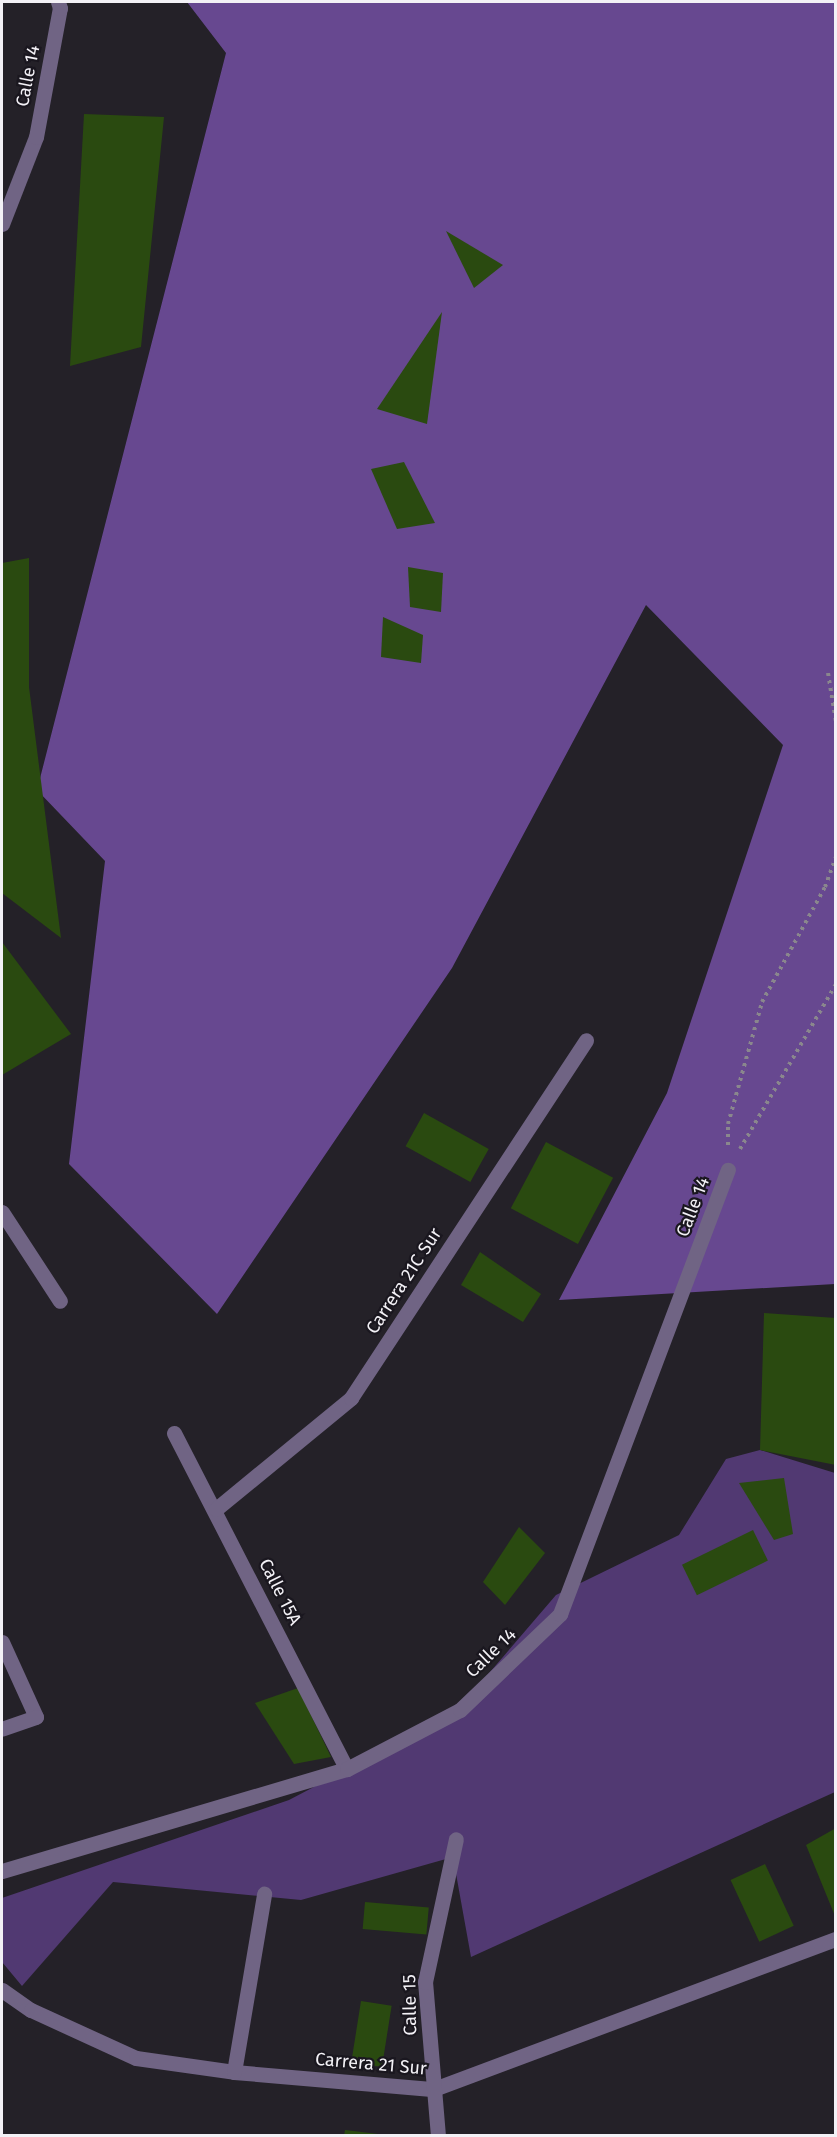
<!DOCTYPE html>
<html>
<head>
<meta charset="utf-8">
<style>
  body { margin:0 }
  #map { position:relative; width:837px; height:2137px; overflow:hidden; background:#242128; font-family:"Fira Sans",sans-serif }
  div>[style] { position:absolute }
  .green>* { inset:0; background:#513972 }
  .forest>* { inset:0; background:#674890 }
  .building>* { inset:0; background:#2a4a10; transform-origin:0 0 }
  .path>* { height:4px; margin-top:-2px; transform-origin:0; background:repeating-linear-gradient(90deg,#8a878d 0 3px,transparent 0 7.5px) }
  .service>* { height:15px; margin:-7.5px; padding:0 7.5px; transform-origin:7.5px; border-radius:7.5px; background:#706484 }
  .minor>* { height:15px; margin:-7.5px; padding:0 7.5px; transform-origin:7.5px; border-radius:7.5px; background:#706484 }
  span { translate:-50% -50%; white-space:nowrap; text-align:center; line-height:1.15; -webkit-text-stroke:4.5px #1a171f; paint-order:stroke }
  .street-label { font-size:18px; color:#f3f1f6 }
  .frame { position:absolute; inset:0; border:3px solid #f3f1f6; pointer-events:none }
</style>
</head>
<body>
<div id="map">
  <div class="green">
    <div style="clip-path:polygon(760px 1450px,835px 1473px,835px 1792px,471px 1957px,453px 1857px,301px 1900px,113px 1882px,22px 1986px,2px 1962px,2px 1898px,289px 1800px,455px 1713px,556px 1595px,679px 1535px,726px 1459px)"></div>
  </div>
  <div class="forest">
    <div style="clip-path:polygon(187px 2px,835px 2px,835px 1284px,559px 1300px,667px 1093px,783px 745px,646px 605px,452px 968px,217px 1314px,69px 1164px,105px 861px,37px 790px,226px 53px)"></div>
  </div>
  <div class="building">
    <div style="clip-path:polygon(84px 114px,164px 117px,141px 347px,70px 366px)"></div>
    <div style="clip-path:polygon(446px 231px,503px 265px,474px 288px)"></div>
    <div style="clip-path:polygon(442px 312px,427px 424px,377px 409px)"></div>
    <div style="clip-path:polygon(404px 462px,435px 523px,397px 529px,371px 469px)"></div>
    <div style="clip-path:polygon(29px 558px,29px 687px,61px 938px,2px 893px,2px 563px)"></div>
    <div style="clip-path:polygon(408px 567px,443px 573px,441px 612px,410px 607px)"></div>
    <div style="clip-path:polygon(383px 617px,423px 635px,421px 663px,381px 657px)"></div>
    <div style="clip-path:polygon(2px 942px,71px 1034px,2px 1075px)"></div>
    <div style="left:424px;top:1113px;width:74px;height:38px;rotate:29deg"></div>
    <div style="left:546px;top:1142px;width:76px;height:75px;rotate:28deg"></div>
    <div style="clip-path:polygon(480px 1252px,541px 1294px,523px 1322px,461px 1285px)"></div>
    <div style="clip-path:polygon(764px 1313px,836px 1318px,836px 1465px,760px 1450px)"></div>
    <div style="clip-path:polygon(784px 1478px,793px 1534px,774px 1540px,739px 1483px)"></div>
    <div style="clip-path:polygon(519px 1527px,545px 1553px,505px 1605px,483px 1582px)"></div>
    <div style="left:753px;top:1530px;width:34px;height:79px;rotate:64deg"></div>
    <div style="clip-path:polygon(298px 1688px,331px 1757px,294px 1764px,255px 1703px)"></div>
    <div style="clip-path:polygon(836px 1828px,836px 1916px,835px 1916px,806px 1845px)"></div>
    <div style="left:765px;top:1864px;width:68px;height:38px;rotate:65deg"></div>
    <div style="left:365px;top:1902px;width:64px;height:27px;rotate:5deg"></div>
    <div style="left:361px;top:2001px;width:31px;height:62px;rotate:9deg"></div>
    <div style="clip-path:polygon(345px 2130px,378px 2134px,378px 2136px,344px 2136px)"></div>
  </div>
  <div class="path">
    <div style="left:828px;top:673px;width:50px;rotate:80.7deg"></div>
    <div style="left:728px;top:1145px;width:21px;rotate:-90deg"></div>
    <div style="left:728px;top:1124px;width:127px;rotate:-74.4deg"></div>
    <div style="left:762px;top:1002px;width:131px;rotate:-61.3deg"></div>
    <div style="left:825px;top:887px;width:32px;rotate:-70deg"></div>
    <div style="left:740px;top:1149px;width:191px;rotate:-59.8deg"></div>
  </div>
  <div class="service">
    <div style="left:2px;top:1212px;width:106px;rotate:56.9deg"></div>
  </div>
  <div class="minor">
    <div style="left:2px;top:224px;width:93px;rotate:-68.7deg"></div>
    <div style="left:36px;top:137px;width:131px;rotate:-79.5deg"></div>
    <div style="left:60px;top:8px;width:6px;rotate:-108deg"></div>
    <div style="left:174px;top:1433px;width:378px;rotate:62.8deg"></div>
    <div style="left:216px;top:1509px;width:175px;rotate:-39.4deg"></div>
    <div style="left:351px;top:1398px;width:428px;rotate:-56.7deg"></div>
    <div style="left:2px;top:1642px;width:82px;rotate:65.6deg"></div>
    <div style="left:36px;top:1717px;width:36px;rotate:161deg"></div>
    <div style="left:2px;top:1871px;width:360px;rotate:-16.5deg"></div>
    <div style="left:347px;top:1769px;width:127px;rotate:-27.6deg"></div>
    <div style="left:460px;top:1710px;width:139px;rotate:-43.8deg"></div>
    <div style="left:560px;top:1614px;width:475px;rotate:-69.3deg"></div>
    <div style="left:2px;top:1990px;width:35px;rotate:35deg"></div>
    <div style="left:31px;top:2010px;width:115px;rotate:24.6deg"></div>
    <div style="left:136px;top:2058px;width:99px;rotate:8.1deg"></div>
    <div style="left:234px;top:2072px;width:201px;rotate:4.9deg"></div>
    <div style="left:434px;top:2089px;width:429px;rotate:-20.5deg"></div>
    <div style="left:234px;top:2072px;width:181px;rotate:-80.4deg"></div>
    <div style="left:438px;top:2136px;width:155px;rotate:-94.8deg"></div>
    <div style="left:425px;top:1982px;width:146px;rotate:-77.8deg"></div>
  </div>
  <div class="street-label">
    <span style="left:28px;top:76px;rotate:-79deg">Calle 14</span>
    <span style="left:693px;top:1207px;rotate:-69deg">Calle 14</span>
    <span style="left:404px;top:1281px;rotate:-57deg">Carrera 21C Sur</span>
    <span style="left:280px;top:1592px;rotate:63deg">Calle 15A</span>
    <span style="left:491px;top:1653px;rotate:-44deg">Calle 14</span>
    <span style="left:410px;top:2005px;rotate:-91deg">Calle 15</span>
    <span style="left:371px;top:2064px;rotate:5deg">Carrera 21 Sur</span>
  </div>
  <div class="frame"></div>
</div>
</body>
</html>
